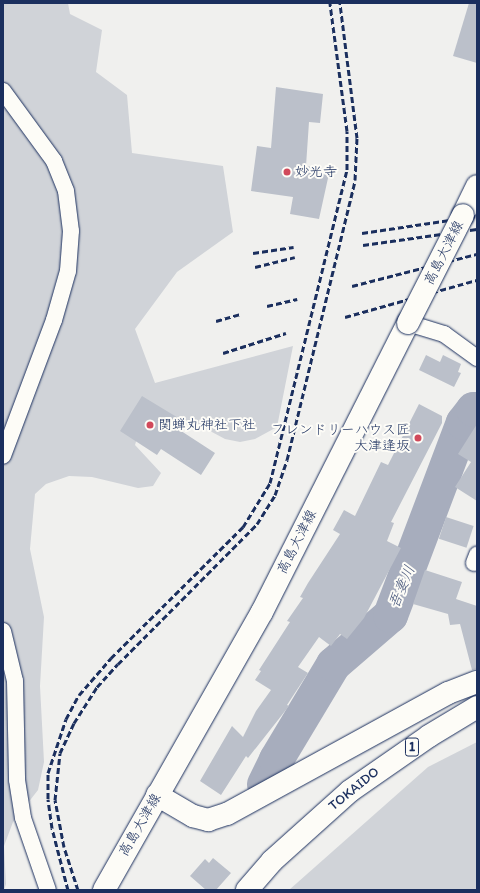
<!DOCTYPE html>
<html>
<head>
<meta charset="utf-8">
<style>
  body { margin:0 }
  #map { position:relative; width:480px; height:893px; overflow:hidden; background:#f0f0ee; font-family:Itim,"Klee One",sans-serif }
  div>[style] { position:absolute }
  .green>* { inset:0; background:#d0d3d8 }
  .river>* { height:35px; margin:-17.5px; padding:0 17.5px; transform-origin:17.5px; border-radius:17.5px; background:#a7adbd }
  .building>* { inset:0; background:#bbc0ca; transform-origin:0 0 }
  .roads { filter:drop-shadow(0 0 1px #1b2f5e) drop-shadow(0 0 1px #1b2f5e) }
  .street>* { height:16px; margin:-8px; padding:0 8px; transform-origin:8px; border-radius:8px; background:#fdfcf7 }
  .secondary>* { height:22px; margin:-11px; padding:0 11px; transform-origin:11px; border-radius:11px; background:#fdfcf7 }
  .highway>* { height:22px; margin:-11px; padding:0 11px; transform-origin:11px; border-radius:11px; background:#fdfcf7 }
  .rail>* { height:3px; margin-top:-1.5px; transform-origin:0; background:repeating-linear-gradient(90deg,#1b2f5e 0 6px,transparent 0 9px) }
  .bridges { filter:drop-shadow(0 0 1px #1b2f5e) drop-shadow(0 0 1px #1b2f5e) }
  .secondary-bridge>* { height:22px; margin:-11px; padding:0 11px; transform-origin:11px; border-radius:11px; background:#fdfcf7 }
  .dots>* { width:11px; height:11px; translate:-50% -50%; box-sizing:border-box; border:2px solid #fdfcf7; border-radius:50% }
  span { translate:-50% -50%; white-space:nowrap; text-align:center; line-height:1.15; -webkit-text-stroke:4px #fdfcf7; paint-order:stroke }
  .shield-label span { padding:1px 3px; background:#fdfcf7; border:1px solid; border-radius:3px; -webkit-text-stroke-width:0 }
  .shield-label { font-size:13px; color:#1b2f5e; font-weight:700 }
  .poi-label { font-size:14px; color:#1b2f5e }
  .left { translate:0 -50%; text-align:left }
  .right { translate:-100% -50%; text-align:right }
  .street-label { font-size:14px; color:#1b2f5e }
  .water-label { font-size:15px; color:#4c5b7f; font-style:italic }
  .frame { position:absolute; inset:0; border:4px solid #1b2f5e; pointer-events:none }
</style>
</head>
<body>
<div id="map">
  <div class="green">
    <div style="clip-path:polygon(3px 3px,68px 3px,70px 14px,102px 30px,96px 72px,127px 95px,132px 153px,223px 166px,233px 232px,177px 272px,135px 329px,155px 383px,293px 346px,277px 427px,255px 439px,240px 442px,225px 439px,197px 424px,142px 422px,135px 445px,161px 473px,153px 486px,138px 488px,92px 477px,69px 476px,46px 484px,35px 494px,30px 549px,44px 617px,40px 686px,44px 762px,38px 790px,13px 822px,4px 846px,6px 884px,4px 890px)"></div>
    <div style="clip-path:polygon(477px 742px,477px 890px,289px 890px,428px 767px)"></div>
  </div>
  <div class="river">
    <div style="left:264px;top:784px;width:28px;rotate:-64deg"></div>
    <div style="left:276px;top:759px;width:111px;rotate:-59deg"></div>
    <div style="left:333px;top:664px;width:75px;rotate:-40.7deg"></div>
    <div style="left:390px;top:615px;width:206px;rotate:-69.3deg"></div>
    <div style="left:463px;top:422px;width:16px;rotate:-52deg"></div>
    <div style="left:473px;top:409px;width:4px"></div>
  </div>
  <div class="building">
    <div style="clip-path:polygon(469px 3px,477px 3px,477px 63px,453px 56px)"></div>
    <div style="clip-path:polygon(276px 87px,323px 94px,320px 123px,309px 122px,306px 166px,330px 169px,319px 219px,290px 214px,293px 197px,251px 191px,257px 146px,271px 148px)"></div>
    <div style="clip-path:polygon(426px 355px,440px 362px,443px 355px,461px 364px,458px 372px,461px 373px,454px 387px,419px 370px)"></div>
    <div style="clip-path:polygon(142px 396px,180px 419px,175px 427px,215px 453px,201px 475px,161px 449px,157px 455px,120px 431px)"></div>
    <div style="clip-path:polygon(419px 404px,442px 416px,442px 423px,391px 522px,394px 523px,387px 541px,401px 548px,364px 618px,347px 639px,340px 634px,331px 646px,319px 637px,298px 667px,308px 673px,287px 705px,289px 706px,248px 758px,246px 756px,221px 795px,200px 781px,232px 726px,243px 737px,256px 711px,271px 690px,255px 680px,261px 671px,259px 670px,290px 622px,287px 621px,303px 598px,300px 597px,308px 583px,340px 534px,333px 530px,344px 510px,355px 516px,381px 462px,388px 465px)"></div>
    <div style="clip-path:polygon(477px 424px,477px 501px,455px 487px,471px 462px,458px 454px)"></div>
    <div style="left:446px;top:517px;width:29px;height:23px;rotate:18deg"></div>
    <div style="clip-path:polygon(425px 570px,462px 582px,456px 599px,477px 606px,477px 669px,472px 670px,460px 624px,450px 625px,448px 614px,413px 604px)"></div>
    <div style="clip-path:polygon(213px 858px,231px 873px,216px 890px,206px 890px,190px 876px,205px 859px,209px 863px)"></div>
  </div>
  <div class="roads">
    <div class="street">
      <div style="left:3px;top:91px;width:87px;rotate:53.9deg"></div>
      <div style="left:54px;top:161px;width:32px;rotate:68deg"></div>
      <div style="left:66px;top:191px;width:40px;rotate:82.9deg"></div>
      <div style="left:71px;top:231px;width:40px;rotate:94.3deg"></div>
      <div style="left:68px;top:271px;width:51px;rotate:105.9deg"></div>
      <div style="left:54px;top:320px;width:145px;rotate:110.6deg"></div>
      <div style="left:408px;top:323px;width:38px;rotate:17deg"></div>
      <div style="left:444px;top:334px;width:41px;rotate:36deg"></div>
      <div style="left:474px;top:563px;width:9px;rotate:-69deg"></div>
      <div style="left:3px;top:631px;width:51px;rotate:76.5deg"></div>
      <div style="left:15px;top:681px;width:99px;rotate:88.8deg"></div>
      <div style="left:17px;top:780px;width:38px;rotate:81deg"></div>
      <div style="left:23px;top:818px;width:76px;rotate:70.9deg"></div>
    </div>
    <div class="secondary">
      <div style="left:463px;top:215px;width:32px;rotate:-64deg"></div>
      <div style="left:157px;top:795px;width:42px;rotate:30.3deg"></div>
      <div style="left:193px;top:816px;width:16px;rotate:15deg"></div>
      <div style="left:208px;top:820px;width:20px;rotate:-18deg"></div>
      <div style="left:227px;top:814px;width:252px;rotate:-28.7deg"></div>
      <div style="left:448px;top:693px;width:31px;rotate:-21deg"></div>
      <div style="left:104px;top:890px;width:320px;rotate:-60.4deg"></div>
      <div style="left:262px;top:612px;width:324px;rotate:-63.2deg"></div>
    </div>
    <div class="highway">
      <div style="left:247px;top:890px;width:38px;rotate:-49deg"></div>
      <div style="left:272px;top:861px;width:105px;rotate:-41.9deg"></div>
      <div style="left:350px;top:791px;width:96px;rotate:-34.8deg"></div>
      <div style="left:429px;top:736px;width:56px;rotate:-31.1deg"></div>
    </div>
  </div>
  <div class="rail">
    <div style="left:362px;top:233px;width:116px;rotate:-8.4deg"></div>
    <div style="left:363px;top:245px;width:115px;rotate:-8deg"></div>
    <div style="left:253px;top:253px;width:41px;rotate:-8.3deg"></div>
    <div style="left:255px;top:267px;width:41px;rotate:-14deg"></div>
    <div style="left:352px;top:286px;width:129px;rotate:-14.4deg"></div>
    <div style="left:267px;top:306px;width:31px;rotate:-13deg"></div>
    <div style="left:345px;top:317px;width:137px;rotate:-15.7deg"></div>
    <div style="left:216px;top:321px;width:25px;rotate:-16deg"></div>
    <div style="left:223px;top:353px;width:66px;rotate:-17.6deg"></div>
    <div style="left:68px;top:890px;width:64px;rotate:-104.5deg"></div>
    <div style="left:52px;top:828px;width:29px;rotate:-98deg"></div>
    <div style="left:48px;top:799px;width:26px;rotate:-90deg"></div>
    <div style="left:48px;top:773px;width:57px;rotate:-71.6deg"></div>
    <div style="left:66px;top:719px;width:27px;rotate:-62deg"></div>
    <div style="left:79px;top:695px;width:49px;rotate:-49.1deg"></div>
    <div style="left:111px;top:658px;width:186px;rotate:-44.8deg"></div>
    <div style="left:243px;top:527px;width:52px;rotate:-58.5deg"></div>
    <div style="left:270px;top:483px;width:322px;rotate:-76.2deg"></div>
    <div style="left:347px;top:170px;width:39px;rotate:-90deg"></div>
    <div style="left:347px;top:131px;width:129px;rotate:-97.6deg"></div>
    <div style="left:78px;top:890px;width:45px;rotate:-108deg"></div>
    <div style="left:64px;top:847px;width:48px;rotate:-100.8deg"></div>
    <div style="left:55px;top:800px;width:47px;rotate:-83.9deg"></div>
    <div style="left:60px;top:753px;width:33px;rotate:-65deg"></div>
    <div style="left:74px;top:723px;width:43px;rotate:-57.4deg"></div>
    <div style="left:97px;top:687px;width:31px;rotate:-48deg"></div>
    <div style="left:118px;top:664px;width:197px;rotate:-45.2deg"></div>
    <div style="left:257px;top:524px;width:34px;rotate:-58deg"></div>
    <div style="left:275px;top:495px;width:37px;rotate:-71deg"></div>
    <div style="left:287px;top:460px;width:288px;rotate:-76.3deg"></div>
    <div style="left:355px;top:180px;width:42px;rotate:-87.3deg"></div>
    <div style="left:357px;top:138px;width:136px;rotate:-97.2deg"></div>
  </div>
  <div class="bridges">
    <div class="secondary-bridge">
      <div style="left:408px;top:323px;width:121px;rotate:-63deg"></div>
    </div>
  </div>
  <div class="dots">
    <div style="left:287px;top:172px;background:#d1495b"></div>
    <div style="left:150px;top:425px;background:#d1495b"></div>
    <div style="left:418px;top:438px;background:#d1495b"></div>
  </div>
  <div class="shield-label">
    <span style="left:412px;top:747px">1</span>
  </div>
  <div class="poi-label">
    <span class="left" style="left:295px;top:172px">妙光寺</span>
    <span class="left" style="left:158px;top:425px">関蝉丸神社下社</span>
    <span class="right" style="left:410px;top:438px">フレンドリーハウス匠<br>大津逢坂</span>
  </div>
  <div class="street-label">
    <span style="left:444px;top:253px;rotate:-63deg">高島大津線</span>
    <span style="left:297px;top:542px;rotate:-63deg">高島大津線</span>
    <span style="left:354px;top:789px;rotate:-39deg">TOKAIDO</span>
    <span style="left:140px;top:825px;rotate:-60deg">高島大津線</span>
  </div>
  <div class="water-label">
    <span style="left:402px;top:587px;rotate:-67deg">吾妻川</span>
  </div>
  <div class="frame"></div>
</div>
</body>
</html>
